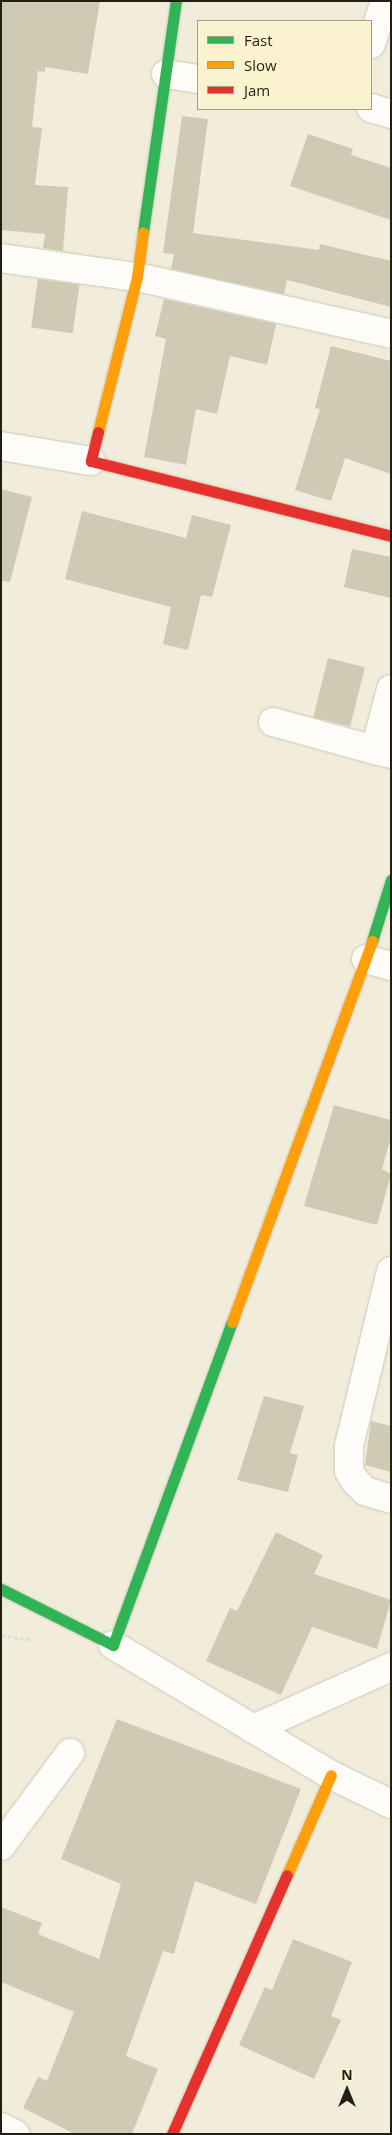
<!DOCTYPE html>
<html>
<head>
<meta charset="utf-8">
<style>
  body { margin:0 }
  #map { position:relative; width:392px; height:2135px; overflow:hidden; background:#f1edda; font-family:"Open Sans",sans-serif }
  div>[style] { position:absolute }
  .building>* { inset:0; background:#cfcab3; transform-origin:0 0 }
  .path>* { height:3px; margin-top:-1.5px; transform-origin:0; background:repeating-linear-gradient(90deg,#deddd7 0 4px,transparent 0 6.5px) }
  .roads { filter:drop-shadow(0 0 1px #cbc8b9) drop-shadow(0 0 1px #cbc8b9) }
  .street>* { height:28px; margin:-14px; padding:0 14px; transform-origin:14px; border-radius:14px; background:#fdfcf9 }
  .fast>* { height:11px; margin:-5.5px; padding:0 5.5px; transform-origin:5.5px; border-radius:5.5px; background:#30b455 }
  .slow>* { height:11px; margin:-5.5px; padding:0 5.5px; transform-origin:5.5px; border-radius:5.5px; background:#ff9f0a }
  .jam>* { height:11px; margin:-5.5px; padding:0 5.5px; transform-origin:5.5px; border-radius:5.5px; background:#e5322d }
  span { translate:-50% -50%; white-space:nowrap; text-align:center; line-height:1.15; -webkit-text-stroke:4px #fbf3d0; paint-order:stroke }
  .frame { position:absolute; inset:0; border:2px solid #221f12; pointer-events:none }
  .legend { position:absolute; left:197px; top:20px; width:175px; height:90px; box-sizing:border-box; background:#fbf3d0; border:1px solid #a49e84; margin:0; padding:6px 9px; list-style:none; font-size:15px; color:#221f12 }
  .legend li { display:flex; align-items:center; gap:10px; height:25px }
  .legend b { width:25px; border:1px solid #a49e84 }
  .north { position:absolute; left:322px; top:2065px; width:50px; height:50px; -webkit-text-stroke:4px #fbf3d0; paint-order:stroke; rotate:0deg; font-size:14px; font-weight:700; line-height:20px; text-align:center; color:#221f12 }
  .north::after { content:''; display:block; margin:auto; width:18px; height:22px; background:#221f12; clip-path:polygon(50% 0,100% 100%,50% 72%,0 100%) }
</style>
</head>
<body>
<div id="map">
  <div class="building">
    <div style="clip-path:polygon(1px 1px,100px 1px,88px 74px,45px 67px,45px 72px,38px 71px,32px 127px,42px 128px,35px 185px,68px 187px,63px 251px,43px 248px,45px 234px,1px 230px)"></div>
    <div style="clip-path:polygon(182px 116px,208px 119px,193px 233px,319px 250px,320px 244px,391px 261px,391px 307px,287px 280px,284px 294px,171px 269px,174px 254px,163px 253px)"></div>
    <div style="clip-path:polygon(308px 134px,353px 149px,351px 155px,391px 168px,391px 220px,290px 186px)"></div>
    <div style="left:38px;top:279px;width:42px;height:49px;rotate:8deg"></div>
    <div style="clip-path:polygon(164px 299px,276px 324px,267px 365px,230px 356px,217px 414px,196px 409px,186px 465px,144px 457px,166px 339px,155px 336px)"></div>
    <div style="clip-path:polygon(331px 346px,391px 361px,391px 474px,345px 458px,331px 501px,295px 490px,320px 409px,315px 408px)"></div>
    <div style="clip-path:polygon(1px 489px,32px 497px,10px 582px,1px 581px)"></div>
    <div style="clip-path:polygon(82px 511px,186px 538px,192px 515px,231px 525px,212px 597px,201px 595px,188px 650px,163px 644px,171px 607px,65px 579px)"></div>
    <div style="clip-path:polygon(352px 549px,391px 557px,391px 598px,344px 587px)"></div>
    <div style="left:328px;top:658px;width:38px;height:61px;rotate:14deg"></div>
    <div style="clip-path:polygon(334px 1105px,391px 1120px,391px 1137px,382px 1169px,391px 1174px,377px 1225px,304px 1206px)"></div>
    <div style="clip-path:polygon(264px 1396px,304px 1406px,290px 1453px,298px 1455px,288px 1492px,237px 1480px)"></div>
    <div style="clip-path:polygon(371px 1421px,391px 1426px,391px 1472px,365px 1465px)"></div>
    <div style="clip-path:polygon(276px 1532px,323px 1555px,314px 1574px,391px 1600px,377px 1649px,312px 1627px,281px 1695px,206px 1661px,230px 1608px,237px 1611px)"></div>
    <div style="clip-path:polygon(117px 1719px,301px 1789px,256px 1904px,195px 1881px,174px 1954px,163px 1951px,126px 2056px,158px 2069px,132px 2134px,75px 2134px,23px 2108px,38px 2077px,47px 2081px,74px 2012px,1px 1982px,1px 1907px,42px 1923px,38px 1934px,99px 1959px,121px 1884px,61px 1859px)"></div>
    <div style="clip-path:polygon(293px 1939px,352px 1962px,331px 2016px,341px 2020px,314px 2079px,239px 2045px,265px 1987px,272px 1990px)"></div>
  </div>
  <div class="path">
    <div style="left:1px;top:1635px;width:32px;rotate:9deg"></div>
  </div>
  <div class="roads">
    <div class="street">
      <div style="left:371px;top:44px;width:45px;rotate:-72deg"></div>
      <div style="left:166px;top:74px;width:32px;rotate:9deg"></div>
      <div style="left:371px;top:108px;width:21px;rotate:17deg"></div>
      <div style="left:1px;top:258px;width:137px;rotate:8deg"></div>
      <div style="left:137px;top:277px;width:260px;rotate:12.6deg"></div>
      <div style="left:1px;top:446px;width:91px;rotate:9.5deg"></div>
      <div style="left:391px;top:689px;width:63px;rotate:104.7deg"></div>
      <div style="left:375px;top:750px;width:16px;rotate:14deg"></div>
      <div style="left:273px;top:722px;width:106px;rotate:15.4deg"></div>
      <div style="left:366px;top:959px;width:26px;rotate:16deg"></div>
      <div style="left:391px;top:1271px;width:180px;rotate:103.5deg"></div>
      <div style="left:349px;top:1446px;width:25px;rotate:90deg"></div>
      <div style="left:349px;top:1471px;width:13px;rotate:58deg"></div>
      <div style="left:356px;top:1482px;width:13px;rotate:45deg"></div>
      <div style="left:365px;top:1491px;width:27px;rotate:17deg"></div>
      <div style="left:113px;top:1645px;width:254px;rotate:30.8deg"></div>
      <div style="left:331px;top:1775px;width:67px;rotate:25.8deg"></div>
      <div style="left:253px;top:1729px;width:151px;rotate:-24.2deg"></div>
      <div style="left:1px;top:1846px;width:116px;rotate:-53.4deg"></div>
      <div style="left:1px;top:2127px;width:16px;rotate:27deg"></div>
    </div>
    <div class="fast">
      <div style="left:143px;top:232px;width:233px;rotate:-81.9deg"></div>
      <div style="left:372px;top:941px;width:64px;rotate:-72.7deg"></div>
      <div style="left:1px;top:1589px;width:125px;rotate:26.6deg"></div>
      <div style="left:113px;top:1645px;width:344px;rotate:-69.8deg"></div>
    </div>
    <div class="slow">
      <div style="left:98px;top:432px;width:160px;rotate:-75.9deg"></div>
      <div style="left:137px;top:277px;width:45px;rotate:-82.4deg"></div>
      <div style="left:232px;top:1322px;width:406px;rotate:-69.8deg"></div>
      <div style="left:287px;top:1875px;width:109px;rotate:-66.3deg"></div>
    </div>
    <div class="jam">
      <div style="left:98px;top:432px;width:30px;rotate:104deg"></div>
      <div style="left:91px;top:461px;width:309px;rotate:14deg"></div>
      <div style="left:172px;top:2134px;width:283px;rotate:-66.1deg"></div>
    </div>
  </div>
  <div class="frame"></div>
  <ul class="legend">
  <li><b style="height:6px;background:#30b455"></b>Fast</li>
  <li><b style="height:6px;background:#ff9f0a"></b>Slow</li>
  <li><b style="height:6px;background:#e5322d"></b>Jam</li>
  </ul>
  <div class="north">N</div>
</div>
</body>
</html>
